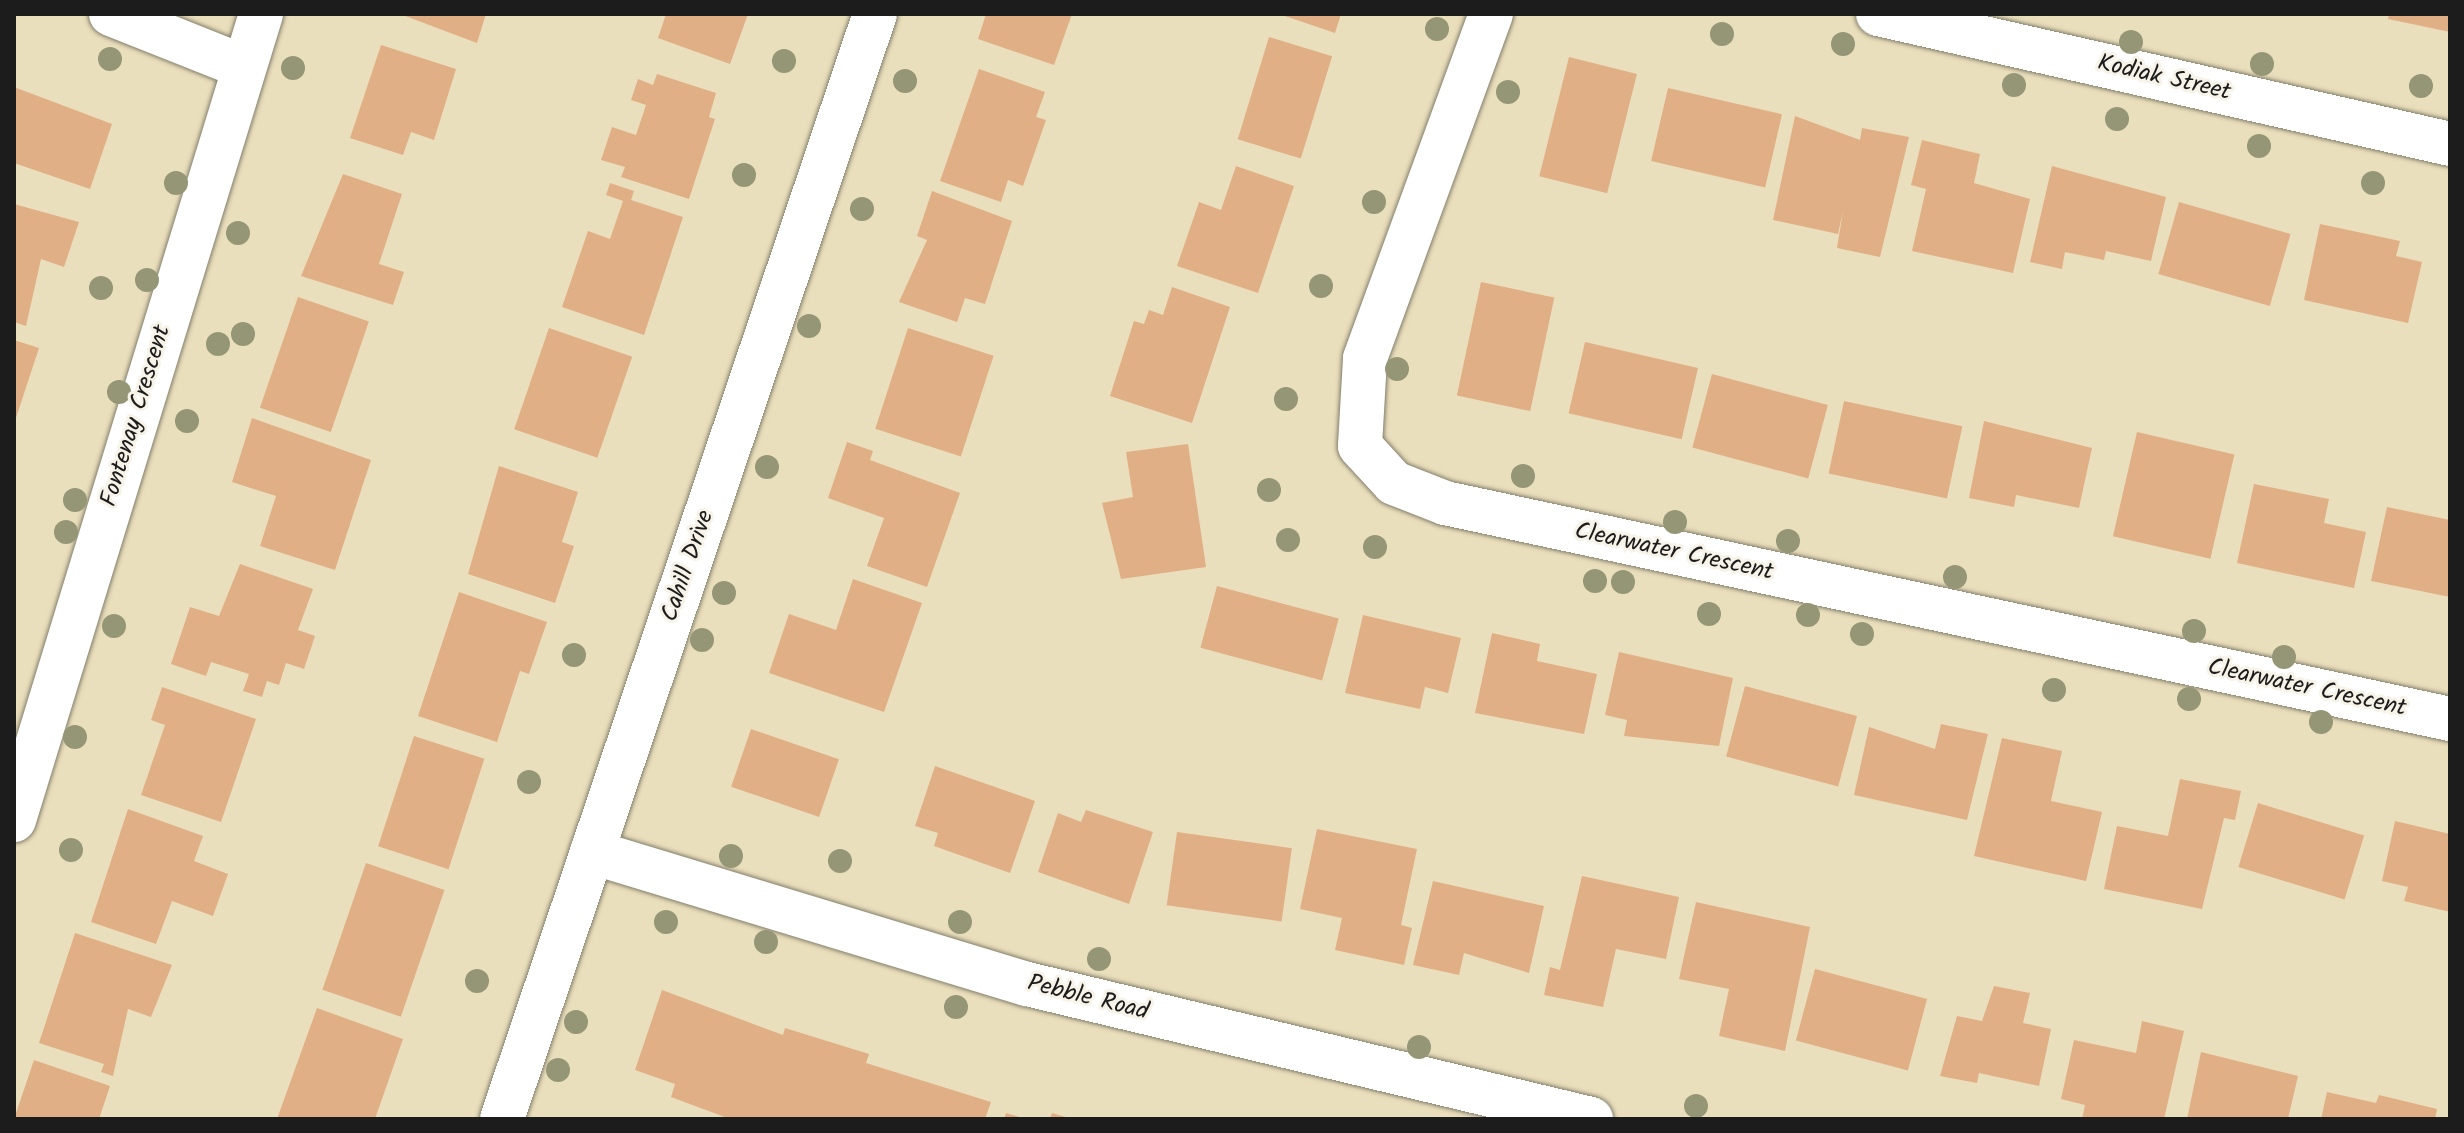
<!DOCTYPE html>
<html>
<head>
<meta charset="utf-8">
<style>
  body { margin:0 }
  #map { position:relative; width:2464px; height:1133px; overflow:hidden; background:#eadfbc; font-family:Kalam,sans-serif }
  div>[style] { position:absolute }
  .building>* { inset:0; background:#e1af86; transform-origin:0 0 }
  .roads { filter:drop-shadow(0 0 2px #837e6c) drop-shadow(0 0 2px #837e6c) }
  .minor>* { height:44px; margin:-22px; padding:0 22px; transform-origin:22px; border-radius:22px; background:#fff }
  .trees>* { width:24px; height:24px; margin:-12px; border-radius:50%; background:#949676 }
  span { translate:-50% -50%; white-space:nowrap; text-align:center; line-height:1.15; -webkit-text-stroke:6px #f7f3e8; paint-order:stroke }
  .street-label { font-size:24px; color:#1c1c1c }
  .frame { position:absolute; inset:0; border:16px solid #1c1c1c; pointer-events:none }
</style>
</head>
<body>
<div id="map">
  <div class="building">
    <div style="clip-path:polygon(400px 14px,486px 14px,477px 43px)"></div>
    <div style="clip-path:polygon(666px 14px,748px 14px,730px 64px,658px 38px)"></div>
    <div style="clip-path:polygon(986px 14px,1072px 14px,1054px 65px,978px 39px)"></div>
    <div style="clip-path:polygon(1279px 14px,1341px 14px,1335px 33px)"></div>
    <div style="clip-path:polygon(2389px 14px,2450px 14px,2450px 32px,2388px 19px)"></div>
    <div style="left:1269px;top:37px;width:66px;height:107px;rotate:17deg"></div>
    <div style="clip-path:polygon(381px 45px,456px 69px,434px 140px,411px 132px,403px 155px,350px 138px)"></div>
    <div style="left:1569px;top:57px;width:70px;height:123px;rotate:14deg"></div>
    <div style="clip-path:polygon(979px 69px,1045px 92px,1036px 117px,1046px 120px,1023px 186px,1008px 180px,1001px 202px,940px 181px)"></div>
    <div style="clip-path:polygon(657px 74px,716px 93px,709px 117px,715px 119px,689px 199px,621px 177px,625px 167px,601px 160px,612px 127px,636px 135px,646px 105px,631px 100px,638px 79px,653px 85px)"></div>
    <div style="clip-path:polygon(14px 87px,112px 124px,90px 189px,14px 163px)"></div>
    <div style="left:1668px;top:88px;width:117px;height:75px;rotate:13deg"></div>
    <div style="clip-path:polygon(1795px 116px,1860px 140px,1862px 128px,1909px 137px,1880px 257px,1837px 248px,1843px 211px,1838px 234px,1773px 220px)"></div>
    <div style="clip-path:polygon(1922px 140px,1980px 154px,1974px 183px,2030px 199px,2013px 273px,1912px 251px,1926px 189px,1911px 185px)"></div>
    <div style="clip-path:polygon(1236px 166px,1294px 186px,1258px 293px,1177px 266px,1199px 202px,1221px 210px)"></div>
    <div style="clip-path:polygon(2052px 166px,2166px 197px,2151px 261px,2106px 251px,2104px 260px,2065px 252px,2062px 269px,2030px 262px)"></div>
    <div style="clip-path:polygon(343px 174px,402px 194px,379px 264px,404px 272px,393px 305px,301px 276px)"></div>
    <div style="clip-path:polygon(610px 183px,634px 191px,631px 200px,683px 217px,644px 335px,562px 307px,588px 231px,610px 239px,623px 201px,606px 195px)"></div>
    <div style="clip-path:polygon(932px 191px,1012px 221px,985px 304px,965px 298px,957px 322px,899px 302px,927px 240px,917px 236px)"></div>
    <div style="left:2179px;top:202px;width:116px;height:75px;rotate:16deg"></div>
    <div style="clip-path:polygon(14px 204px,79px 222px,64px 267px,41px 259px,26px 326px,14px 322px)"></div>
    <div style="clip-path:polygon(2320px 224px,2400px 241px,2396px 256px,2422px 262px,2408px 323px,2304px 300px)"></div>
    <div style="left:1481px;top:282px;width:75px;height:116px;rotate:12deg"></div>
    <div style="clip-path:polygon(1172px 287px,1230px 307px,1192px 423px,1110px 396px,1134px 321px,1144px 324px,1149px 310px,1163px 315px)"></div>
    <div style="left:298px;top:297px;width:75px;height:117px;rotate:19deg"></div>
    <div style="left:549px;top:328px;width:88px;height:107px;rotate:19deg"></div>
    <div style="left:908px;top:328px;width:90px;height:106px;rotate:18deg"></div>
    <div style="clip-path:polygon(14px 340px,39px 348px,15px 421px,14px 421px)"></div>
    <div style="left:1585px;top:342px;width:116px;height:73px;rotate:13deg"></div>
    <div style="left:1712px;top:374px;width:120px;height:76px;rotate:15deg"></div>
    <div style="left:1844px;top:401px;width:121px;height:74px;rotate:12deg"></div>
    <div style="clip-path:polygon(252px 418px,371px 460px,335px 570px,260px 546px,276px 496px,232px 482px)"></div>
    <div style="clip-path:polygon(1984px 421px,2092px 448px,2079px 508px,2016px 495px,2014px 507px,1969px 498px)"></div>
    <div style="left:2137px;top:432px;width:100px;height:107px;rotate:13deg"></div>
    <div style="clip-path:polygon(847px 442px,873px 451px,870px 460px,960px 493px,927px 587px,867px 566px,884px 518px,828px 498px)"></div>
    <div style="clip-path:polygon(1188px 444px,1206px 567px,1121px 579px,1102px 503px,1133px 497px,1126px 452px)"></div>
    <div style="clip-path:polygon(499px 466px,578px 492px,562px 542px,574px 546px,555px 603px,468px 574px)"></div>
    <div style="clip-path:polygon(2254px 484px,2329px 499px,2324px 523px,2366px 532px,2354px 588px,2237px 563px)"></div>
    <div style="clip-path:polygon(2387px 507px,2450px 520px,2450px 597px,2371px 581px)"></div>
    <div style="clip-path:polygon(240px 564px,313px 589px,298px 630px,315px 636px,304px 669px,286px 663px,279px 685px,267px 681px,262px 697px,243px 691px,249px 674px,211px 662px,206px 676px,171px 664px,190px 607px,219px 616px)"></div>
    <div style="clip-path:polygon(853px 579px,922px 603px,884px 712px,769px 673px,789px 614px,836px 630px)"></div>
    <div style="left:1217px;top:586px;width:126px;height:64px;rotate:15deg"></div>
    <div style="clip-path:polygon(459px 592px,547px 622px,529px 674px,520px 671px,497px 742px,418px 716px)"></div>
    <div style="clip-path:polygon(1363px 615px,1461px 638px,1448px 693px,1425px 687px,1420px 709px,1345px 693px)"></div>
    <div style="clip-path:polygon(1492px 633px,1540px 644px,1537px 661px,1597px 674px,1584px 734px,1475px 713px)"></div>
    <div style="clip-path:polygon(1619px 652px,1733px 678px,1719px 746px,1624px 736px,1627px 720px,1605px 715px)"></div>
    <div style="left:1745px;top:686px;width:116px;height:73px;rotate:15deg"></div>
    <div style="clip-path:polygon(162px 687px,256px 719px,221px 822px,141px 795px,165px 725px,151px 720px)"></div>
    <div style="clip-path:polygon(1941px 724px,1988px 734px,1967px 820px,1854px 795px,1869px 727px,1935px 749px)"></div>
    <div style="left:751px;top:729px;width:93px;height:61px;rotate:19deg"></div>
    <div style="left:414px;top:736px;width:74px;height:116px;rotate:18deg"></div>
    <div style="clip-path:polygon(2002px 738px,2062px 751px,2051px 801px,2102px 812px,2086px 881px,1974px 856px)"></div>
    <div style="clip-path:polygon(935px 766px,1035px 801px,1010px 873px,934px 846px,938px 833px,915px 826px)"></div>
    <div style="clip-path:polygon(2180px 779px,2241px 791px,2235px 820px,2224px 818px,2202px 909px,2104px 889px,2117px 826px,2168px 836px)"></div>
    <div style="left:2258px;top:803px;width:111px;height:67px;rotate:17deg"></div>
    <div style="clip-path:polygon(128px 809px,203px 836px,194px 861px,228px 874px,213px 916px,172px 901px,156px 944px,91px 922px)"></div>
    <div style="clip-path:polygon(1086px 810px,1153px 832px,1129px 904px,1038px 872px,1058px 813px,1081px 822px)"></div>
    <div style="clip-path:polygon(2395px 821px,2450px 834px,2450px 912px,2404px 901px,2408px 887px,2382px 881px)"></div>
    <div style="clip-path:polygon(1317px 829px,1417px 849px,1401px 925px,1412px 928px,1404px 965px,1335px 950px,1342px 918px,1300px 909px)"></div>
    <div style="left:1177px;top:832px;width:116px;height:74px;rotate:8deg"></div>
    <div style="left:366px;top:863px;width:83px;height:134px;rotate:19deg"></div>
    <div style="clip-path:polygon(1582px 876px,1679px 897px,1666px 959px,1616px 949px,1603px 1007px,1544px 995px,1550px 967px,1560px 970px)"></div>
    <div style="clip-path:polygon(1433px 881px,1544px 906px,1529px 973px,1464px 953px,1459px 975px,1413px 965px)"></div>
    <div style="clip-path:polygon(1696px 902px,1810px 927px,1785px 1051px,1719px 1036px,1729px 989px,1679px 979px)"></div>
    <div style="clip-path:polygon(75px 933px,172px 965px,151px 1017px,128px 1009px,113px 1076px,101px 1072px,104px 1064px,39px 1043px)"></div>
    <div style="left:1815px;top:969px;width:116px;height:74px;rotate:15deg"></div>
    <div style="clip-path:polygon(1994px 986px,2030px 993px,2023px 1023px,2051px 1029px,2039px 1086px,1979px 1073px,1977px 1083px,1940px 1076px,1957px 1016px,1982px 1021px)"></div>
    <div style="clip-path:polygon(662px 990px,783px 1035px,785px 1028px,869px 1054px,866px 1063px,991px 1102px,985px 1119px,730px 1119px,671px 1097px,675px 1084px,635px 1070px)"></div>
    <div style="clip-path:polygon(317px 1008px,403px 1039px,375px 1119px,277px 1119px)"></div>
    <div style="clip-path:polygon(2142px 1021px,2184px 1031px,2164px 1119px,2082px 1119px,2085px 1105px,2061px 1099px,2074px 1040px,2136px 1053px)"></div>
    <div style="clip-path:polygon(2201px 1052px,2298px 1076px,2288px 1119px,2187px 1119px)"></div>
    <div style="clip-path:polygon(34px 1060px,110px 1086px,99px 1119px,14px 1119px)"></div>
    <div style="clip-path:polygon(2327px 1092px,2376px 1103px,2379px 1095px,2437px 1109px,2435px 1119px,2321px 1119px)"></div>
    <div style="clip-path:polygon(1006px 1113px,1023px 1118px,1023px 1119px,1004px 1119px)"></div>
    <div style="clip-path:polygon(1052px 1113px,1069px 1118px,1069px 1119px,1050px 1119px)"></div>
  </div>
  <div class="roads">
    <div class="minor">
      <div style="left:111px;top:14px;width:141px;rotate:21.7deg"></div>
      <div style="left:1491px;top:14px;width:367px;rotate:110.1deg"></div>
      <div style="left:1365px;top:359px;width:87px;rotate:93.3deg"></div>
      <div style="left:1360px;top:446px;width:50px;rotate:47.4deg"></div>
      <div style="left:1394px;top:483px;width:55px;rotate:21.4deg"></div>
      <div style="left:1445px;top:503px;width:1028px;rotate:12.13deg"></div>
      <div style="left:1878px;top:14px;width:587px;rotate:12.8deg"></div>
      <div style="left:14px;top:820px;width:843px;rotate:-72.96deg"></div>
      <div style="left:592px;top:852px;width:455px;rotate:16.9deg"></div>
      <div style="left:1027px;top:984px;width:580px;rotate:13.46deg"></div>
      <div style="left:502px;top:1119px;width:1166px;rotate:-71.35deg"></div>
    </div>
  </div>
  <div class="trees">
    <div style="left:1437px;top:29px"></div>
    <div style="left:1722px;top:34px"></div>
    <div style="left:2131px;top:42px"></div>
    <div style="left:1843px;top:44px"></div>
    <div style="left:110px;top:59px"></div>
    <div style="left:784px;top:61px"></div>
    <div style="left:2262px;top:64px"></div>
    <div style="left:293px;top:68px"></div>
    <div style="left:905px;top:81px"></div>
    <div style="left:2014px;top:85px"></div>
    <div style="left:2421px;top:86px"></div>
    <div style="left:1508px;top:92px"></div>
    <div style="left:2117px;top:119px"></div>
    <div style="left:2259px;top:146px"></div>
    <div style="left:744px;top:175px"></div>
    <div style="left:176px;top:183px"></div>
    <div style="left:2373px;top:183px"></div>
    <div style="left:1374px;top:202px"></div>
    <div style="left:862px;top:209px"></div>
    <div style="left:238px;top:233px"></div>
    <div style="left:147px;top:280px"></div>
    <div style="left:1321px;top:286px"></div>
    <div style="left:101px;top:288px"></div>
    <div style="left:809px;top:326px"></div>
    <div style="left:243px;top:334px"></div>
    <div style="left:218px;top:344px"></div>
    <div style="left:1397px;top:369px"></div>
    <div style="left:119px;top:392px"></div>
    <div style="left:1286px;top:399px"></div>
    <div style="left:187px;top:421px"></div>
    <div style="left:767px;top:467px"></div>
    <div style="left:1523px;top:476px"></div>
    <div style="left:1269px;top:490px"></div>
    <div style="left:75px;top:500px"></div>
    <div style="left:1675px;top:522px"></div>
    <div style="left:66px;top:532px"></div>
    <div style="left:1288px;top:540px"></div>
    <div style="left:1788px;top:541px"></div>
    <div style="left:1375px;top:547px"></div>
    <div style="left:1955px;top:577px"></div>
    <div style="left:1595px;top:581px"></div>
    <div style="left:1623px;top:582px"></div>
    <div style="left:724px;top:593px"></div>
    <div style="left:1709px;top:614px"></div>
    <div style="left:1808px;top:615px"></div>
    <div style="left:114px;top:626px"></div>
    <div style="left:2194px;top:631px"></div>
    <div style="left:1862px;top:634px"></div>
    <div style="left:702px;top:640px"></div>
    <div style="left:574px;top:655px"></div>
    <div style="left:2284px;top:657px"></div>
    <div style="left:2054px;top:690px"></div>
    <div style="left:2189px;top:699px"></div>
    <div style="left:2321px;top:722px"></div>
    <div style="left:75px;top:737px"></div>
    <div style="left:529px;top:782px"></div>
    <div style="left:71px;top:850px"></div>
    <div style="left:731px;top:856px"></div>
    <div style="left:840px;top:861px"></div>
    <div style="left:666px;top:922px"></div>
    <div style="left:960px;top:922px"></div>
    <div style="left:766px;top:942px"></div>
    <div style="left:1099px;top:959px"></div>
    <div style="left:477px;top:981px"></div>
    <div style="left:956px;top:1007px"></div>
    <div style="left:576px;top:1022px"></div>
    <div style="left:1419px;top:1047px"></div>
    <div style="left:558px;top:1070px"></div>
    <div style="left:1696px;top:1106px"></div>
  </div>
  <div class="street-label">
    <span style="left:2164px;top:78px;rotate:13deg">Kodiak Street</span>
    <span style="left:136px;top:416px;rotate:-73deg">Fontenay Crescent</span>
    <span style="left:1674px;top:552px;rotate:12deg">Clearwater Crescent</span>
    <span style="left:688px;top:566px;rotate:-71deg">Cahill Drive</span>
    <span style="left:2307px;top:688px;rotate:12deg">Clearwater Crescent</span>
    <span style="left:1088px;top:998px;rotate:14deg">Pebble Road</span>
  </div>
  <div class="frame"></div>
</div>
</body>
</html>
